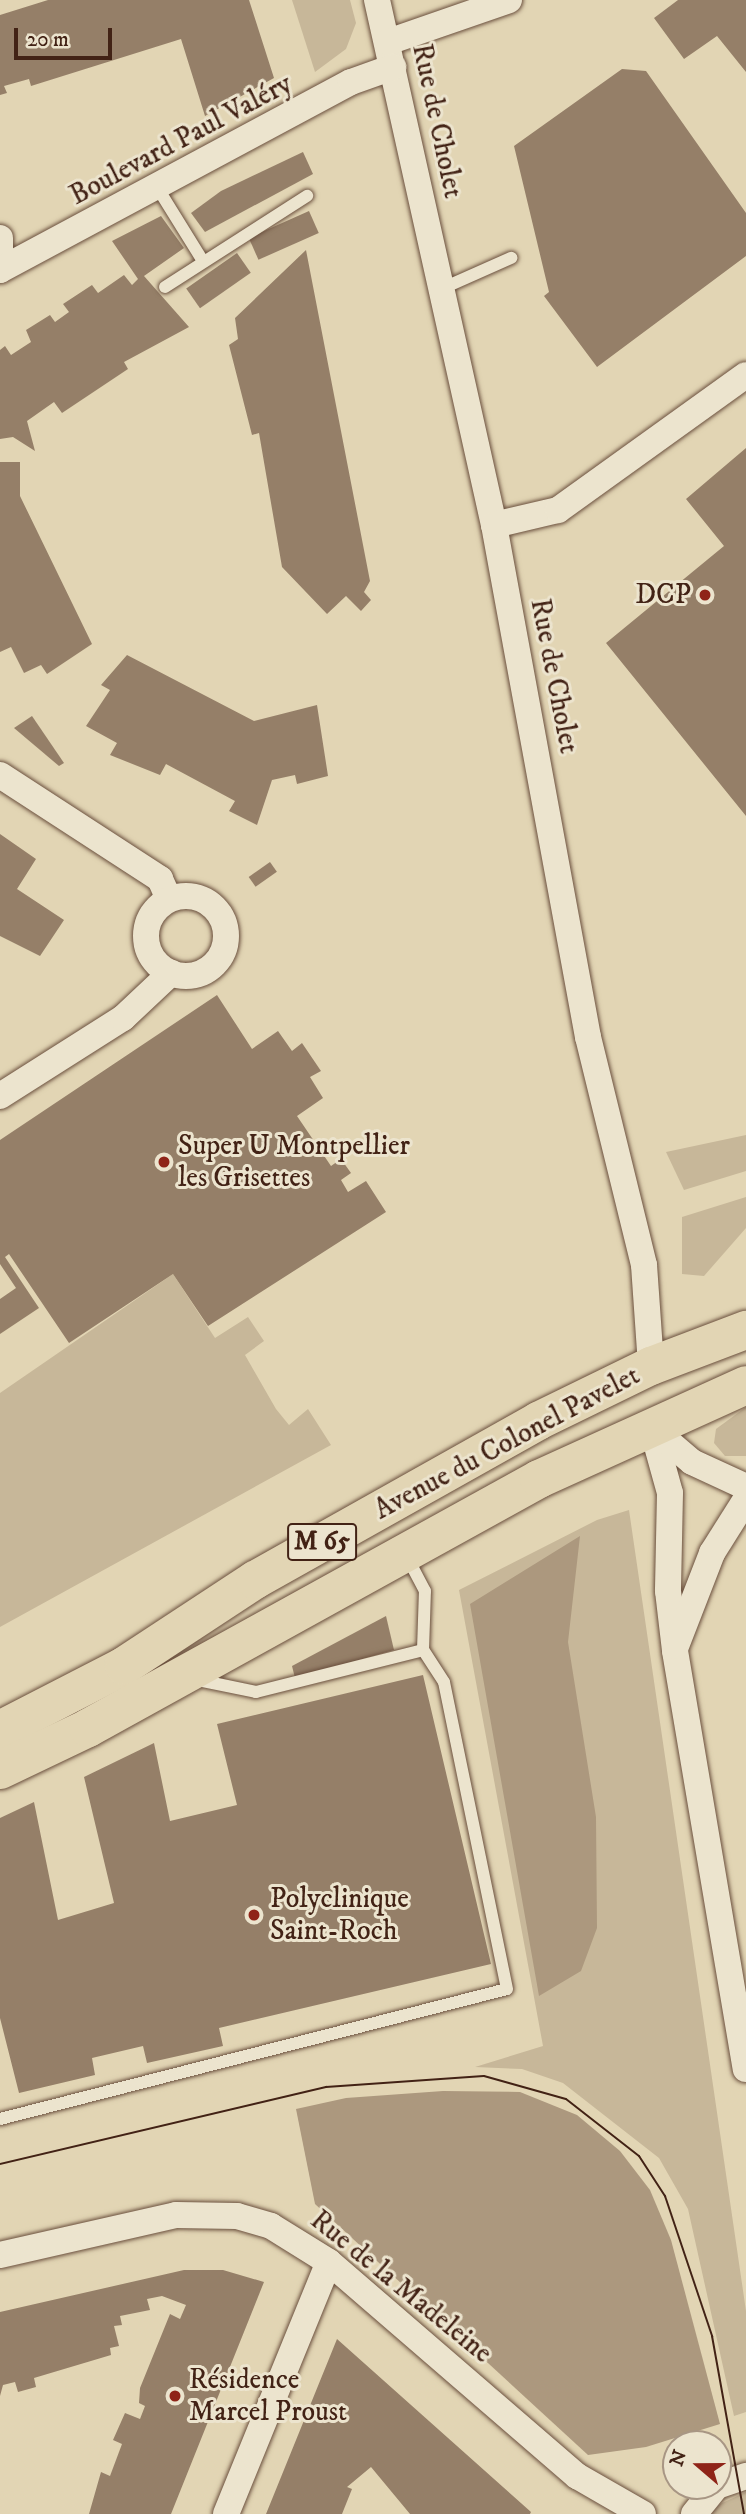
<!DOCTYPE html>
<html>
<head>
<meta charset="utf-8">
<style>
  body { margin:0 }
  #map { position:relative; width:746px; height:2514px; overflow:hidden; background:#e2d5b4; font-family:"IM FELL DW Pica",serif }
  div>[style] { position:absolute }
  .green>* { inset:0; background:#c7b799 }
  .water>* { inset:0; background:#ac987e }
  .building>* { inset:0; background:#957f68; transform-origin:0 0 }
  .roads { filter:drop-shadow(0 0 2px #6a4f3d) drop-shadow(0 0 2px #6a4f3d) }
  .lane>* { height:12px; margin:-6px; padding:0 6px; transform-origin:6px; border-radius:6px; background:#ece4ce }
  .street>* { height:26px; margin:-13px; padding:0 13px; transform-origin:13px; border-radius:13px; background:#ece4ce }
  .street>.ring { margin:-13px; padding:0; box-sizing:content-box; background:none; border:26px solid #ece4ce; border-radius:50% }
  .primary>* { height:38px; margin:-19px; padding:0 19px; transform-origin:19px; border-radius:19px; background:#e2d5b4 }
  .tram>* { height:2px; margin:-1px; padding:0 1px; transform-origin:1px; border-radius:1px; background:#422215 }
  .dots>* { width:19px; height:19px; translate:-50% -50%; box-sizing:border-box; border:4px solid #ece4ce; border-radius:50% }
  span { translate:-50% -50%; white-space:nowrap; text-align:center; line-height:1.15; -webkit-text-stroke:6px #ece4ce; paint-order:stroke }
  .shield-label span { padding:2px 5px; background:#ece4ce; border:2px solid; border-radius:5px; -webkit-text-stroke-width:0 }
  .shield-label { font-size:26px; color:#422215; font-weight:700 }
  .street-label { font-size:28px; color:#422215 }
  .poi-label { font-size:28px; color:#422215 }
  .right { translate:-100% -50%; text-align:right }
  .left { translate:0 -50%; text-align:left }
  .north { position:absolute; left:662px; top:2430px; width:70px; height:70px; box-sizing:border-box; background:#ece4ce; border:2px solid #a89684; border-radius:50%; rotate:290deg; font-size:19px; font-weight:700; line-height:28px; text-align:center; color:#422215 }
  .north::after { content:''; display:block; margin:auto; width:24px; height:32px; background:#8f2418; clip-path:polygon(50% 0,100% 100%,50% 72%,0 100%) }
  .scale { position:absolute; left:14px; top:28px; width:98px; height:32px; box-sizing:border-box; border:4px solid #422215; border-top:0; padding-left:9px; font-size:21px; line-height:24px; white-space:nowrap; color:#422215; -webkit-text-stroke:5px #ece4ce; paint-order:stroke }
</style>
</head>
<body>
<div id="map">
  <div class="green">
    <div style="clip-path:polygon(292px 0,350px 0,356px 23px,346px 49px,315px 72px)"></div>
    <div style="clip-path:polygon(746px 1135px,746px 1171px,684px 1190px,666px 1152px)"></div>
    <div style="clip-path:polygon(746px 1197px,746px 1228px,704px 1276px,682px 1274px,682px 1217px)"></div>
    <div style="clip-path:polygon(173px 1274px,215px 1338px,248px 1317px,264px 1341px,245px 1355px,276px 1409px,289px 1425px,308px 1409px,331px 1445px,0 1627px,0 1393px)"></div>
    <div style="clip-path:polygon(746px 1407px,746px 1456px,725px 1456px,714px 1443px,716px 1429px)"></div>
    <div style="clip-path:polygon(629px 1510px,746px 2311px,746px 2412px,734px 2416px,688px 2209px,659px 2158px,563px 2083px,522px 2069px,475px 2067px,543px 2046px,459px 1590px,597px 1520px)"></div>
    <div style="clip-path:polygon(746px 2492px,746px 2514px,710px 2514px,720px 2504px)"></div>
  </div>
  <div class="water">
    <div style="clip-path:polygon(580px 1536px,568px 1642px,596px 1817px,597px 1928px,581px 1971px,539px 1996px,470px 1604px)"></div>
    <div style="clip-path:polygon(443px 2091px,520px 2092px,577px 2115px,620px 2151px,650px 2190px,671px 2240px,720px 2424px,646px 2447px,588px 2455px,315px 2204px,296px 2109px,346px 2098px)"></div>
  </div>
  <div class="building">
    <div style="clip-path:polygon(48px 0,249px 0,274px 78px,205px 116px,181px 39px,31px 86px,29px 79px,4px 86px,7px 93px,0 95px,0 15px)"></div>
    <div style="clip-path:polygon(678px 0,746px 0,746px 72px,717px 36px,684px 59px,654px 18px)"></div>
    <div style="clip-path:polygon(622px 69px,646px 71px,746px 213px,746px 256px,597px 367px,544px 296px,549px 292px,514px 146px)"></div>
    <div style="clip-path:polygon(303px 152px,313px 174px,205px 232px,191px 213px,221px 191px)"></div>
    <div style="left:309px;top:211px;width:24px;height:66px;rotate:66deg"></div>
    <div style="clip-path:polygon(161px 216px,184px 248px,144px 276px,189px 327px,124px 362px,128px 369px,62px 413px,54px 402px,27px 421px,35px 451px,13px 437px,0 439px,0 350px,5px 346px,11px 355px,31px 342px,26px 330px,50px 315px,55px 322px,69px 312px,63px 304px,92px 285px,98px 293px,124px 275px,132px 285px,138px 279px,112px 241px)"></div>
    <div style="clip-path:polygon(306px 250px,370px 581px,364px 592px,371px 600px,361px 611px,346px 596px,327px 614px,282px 567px,259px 433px,252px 435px,229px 345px,238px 339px,235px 318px)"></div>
    <div style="left:237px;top:253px;width:24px;height:62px;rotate:55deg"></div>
    <div style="clip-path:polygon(746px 448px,746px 816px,606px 643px,724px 546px,686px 499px)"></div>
    <div style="clip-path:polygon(0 462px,20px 462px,20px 496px,92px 644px,47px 674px,41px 665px,24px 673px,11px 647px,0 652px)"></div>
    <div style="clip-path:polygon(127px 655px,254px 721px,317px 705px,328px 776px,297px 784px,295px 775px,272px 780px,257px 825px,229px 811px,235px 801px,166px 764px,160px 775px,110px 755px,117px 743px,86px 726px,110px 690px,101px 685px)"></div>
    <div style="clip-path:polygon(32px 716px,64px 763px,59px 766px,14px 728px)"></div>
    <div style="clip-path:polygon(0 834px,36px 859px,17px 889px,64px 920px,40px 956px,0 936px)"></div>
    <div style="left:270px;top:862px;width:12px;height:26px;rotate:55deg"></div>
    <div style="clip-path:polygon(217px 995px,252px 1049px,278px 1031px,292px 1051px,302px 1043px,321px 1071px,310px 1077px,323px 1098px,297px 1116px,331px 1166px,341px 1159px,351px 1173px,341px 1180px,348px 1192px,366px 1181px,386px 1212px,208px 1326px,173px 1274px,69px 1343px,9px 1254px,5px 1257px,39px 1308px,0 1334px,0 1299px,16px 1288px,0 1264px,0 1140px)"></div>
    <div style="clip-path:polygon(386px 1616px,394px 1650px,295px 1678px,292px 1666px)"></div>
    <div style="clip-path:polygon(423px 1675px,491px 1964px,219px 2028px,223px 2046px,147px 2063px,143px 2046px,92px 2058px,95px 2075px,19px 2093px,0 2018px,0 1818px,34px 1802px,58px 1920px,114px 1903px,84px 1777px,154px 1743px,170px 1821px,237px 1805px,217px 1724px)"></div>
    <div style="clip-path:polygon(184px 2270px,223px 2270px,264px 2282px,171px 2514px,89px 2514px,101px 2472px,110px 2476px,122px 2444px,113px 2440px,125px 2413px,140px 2419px,145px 2406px,139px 2403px,140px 2388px,170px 2314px,180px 2319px,186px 2305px,162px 2296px,147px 2299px,150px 2310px,120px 2316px,122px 2325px,114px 2326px,119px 2346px,110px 2348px,111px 2355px,34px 2378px,36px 2387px,18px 2392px,15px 2382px,3px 2385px,0 2396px,0 2312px)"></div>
    <div style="clip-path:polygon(337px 2339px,531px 2512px,530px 2514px,410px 2514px,371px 2467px,347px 2487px,352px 2489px,342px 2514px,266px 2514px)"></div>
  </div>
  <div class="roads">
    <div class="lane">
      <div style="left:157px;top:187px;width:84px;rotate:58.2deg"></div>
      <div style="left:165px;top:287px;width:169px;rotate:-32.7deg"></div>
      <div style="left:441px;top:289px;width:77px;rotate:-23.9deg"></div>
      <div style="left:198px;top:1680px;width:59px;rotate:11.7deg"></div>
      <div style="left:256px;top:1692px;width:172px;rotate:-14.1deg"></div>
      <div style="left:423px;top:1650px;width:59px;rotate:-88.1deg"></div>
      <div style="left:425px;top:1591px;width:41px;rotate:-117.8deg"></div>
      <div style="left:0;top:2119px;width:523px;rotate:-14.38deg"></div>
      <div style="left:507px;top:1989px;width:313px;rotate:-101.6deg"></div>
      <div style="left:444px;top:1682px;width:38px;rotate:-123deg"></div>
    </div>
    <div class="street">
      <div style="left:377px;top:0;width:538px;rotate:77.44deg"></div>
      <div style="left:494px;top:525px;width:521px;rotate:79.6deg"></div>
      <div style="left:588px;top:1037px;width:235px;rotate:76.2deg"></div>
      <div style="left:644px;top:1265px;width:101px;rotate:86deg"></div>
      <div style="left:388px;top:42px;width:128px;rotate:-19.1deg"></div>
      <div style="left:0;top:238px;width:32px;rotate:90deg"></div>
      <div style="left:0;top:270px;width:398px;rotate:-28.2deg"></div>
      <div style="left:351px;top:82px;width:45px;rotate:-19.7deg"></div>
      <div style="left:494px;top:525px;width:66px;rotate:-13.2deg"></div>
      <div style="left:558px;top:510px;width:231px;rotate:-35.7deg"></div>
      <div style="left:0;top:775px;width:191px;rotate:33deg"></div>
      <div style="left:160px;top:879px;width:22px;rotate:66deg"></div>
      <div class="ring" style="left:146px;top:896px;width:54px;height:54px"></div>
      <div style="left:0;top:1096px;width:146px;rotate:-32.4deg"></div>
      <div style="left:123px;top:1018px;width:66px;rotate:-43.2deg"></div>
      <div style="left:652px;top:1428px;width:67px;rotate:74.5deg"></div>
      <div style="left:670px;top:1493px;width:98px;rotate:91.2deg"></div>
      <div style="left:668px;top:1591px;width:60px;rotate:83.3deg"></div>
      <div style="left:675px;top:1651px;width:424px;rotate:80.4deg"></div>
      <div style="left:652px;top:1428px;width:52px;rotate:40.4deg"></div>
      <div style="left:692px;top:1462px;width:60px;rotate:24.8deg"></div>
      <div style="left:676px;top:1646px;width:100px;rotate:-68.8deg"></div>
      <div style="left:712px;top:1553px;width:64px;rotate:-57.8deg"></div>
      <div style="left:0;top:2255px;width:180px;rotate:-12.8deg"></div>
      <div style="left:176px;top:2215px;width:61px;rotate:0.9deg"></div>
      <div style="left:237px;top:2216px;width:35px;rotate:16deg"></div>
      <div style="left:271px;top:2226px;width:68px;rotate:31.8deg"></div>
      <div style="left:329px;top:2262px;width:328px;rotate:40.8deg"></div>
      <div style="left:577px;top:2476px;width:76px;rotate:29.9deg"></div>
      <div style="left:226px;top:2514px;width:272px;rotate:-67.8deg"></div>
      <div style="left:694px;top:2514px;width:36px;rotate:-51deg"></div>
      <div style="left:717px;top:2486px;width:31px;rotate:-19deg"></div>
    </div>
    <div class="primary">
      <div style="left:0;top:1730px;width:140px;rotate:-27.3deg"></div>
      <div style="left:124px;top:1666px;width:157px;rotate:-33.3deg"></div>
      <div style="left:255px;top:1580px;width:325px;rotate:-29.3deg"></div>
      <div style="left:538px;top:1421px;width:126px;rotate:-26deg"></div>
      <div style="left:651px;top:1366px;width:102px;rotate:-20.8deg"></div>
      <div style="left:0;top:1770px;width:98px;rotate:-25.5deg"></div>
      <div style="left:88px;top:1728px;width:515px;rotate:-28.9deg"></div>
      <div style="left:539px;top:1479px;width:227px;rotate:-24.4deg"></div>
    </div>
  </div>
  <div class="tram">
    <div style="left:0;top:2164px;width:335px;rotate:-13.3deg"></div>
    <div style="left:326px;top:2087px;width:158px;rotate:-4deg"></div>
    <div style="left:484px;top:2076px;width:85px;rotate:15.7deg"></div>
    <div style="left:566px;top:2099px;width:93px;rotate:38deg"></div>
    <div style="left:639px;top:2156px;width:48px;rotate:57deg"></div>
    <div style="left:665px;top:2196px;width:148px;rotate:71.4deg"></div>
    <div style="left:712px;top:2336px;width:181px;rotate:79.8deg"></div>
  </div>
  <div class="dots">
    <div style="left:705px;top:595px;background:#8f2418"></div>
    <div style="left:164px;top:1162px;background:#8f2418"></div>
    <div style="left:254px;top:1915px;background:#8f2418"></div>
    <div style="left:175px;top:2396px;background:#8f2418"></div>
  </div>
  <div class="shield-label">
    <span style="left:322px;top:1542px">M 65</span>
  </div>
  <div class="street-label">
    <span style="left:437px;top:121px;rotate:78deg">Rue de Cholet</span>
    <span style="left:181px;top:140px;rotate:-28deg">Boulevard Paul Valéry</span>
    <span style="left:554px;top:676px;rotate:79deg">Rue de Cholet</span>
    <span style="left:507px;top:1443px;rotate:-28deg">Avenue du Colonel Pavelet</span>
    <span style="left:401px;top:2287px;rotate:39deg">Rue de la Madeleine</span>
  </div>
  <div class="poi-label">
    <span class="right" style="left:691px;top:595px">DCP</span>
    <span class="left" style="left:178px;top:1162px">Super U Montpellier<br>les Grisettes</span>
    <span class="left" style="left:270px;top:1915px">Polyclinique<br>Saint-Roch</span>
    <span class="left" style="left:189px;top:2396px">Résidence<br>Marcel Proust</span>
  </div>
  <div class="north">N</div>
  <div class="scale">20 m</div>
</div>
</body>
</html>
